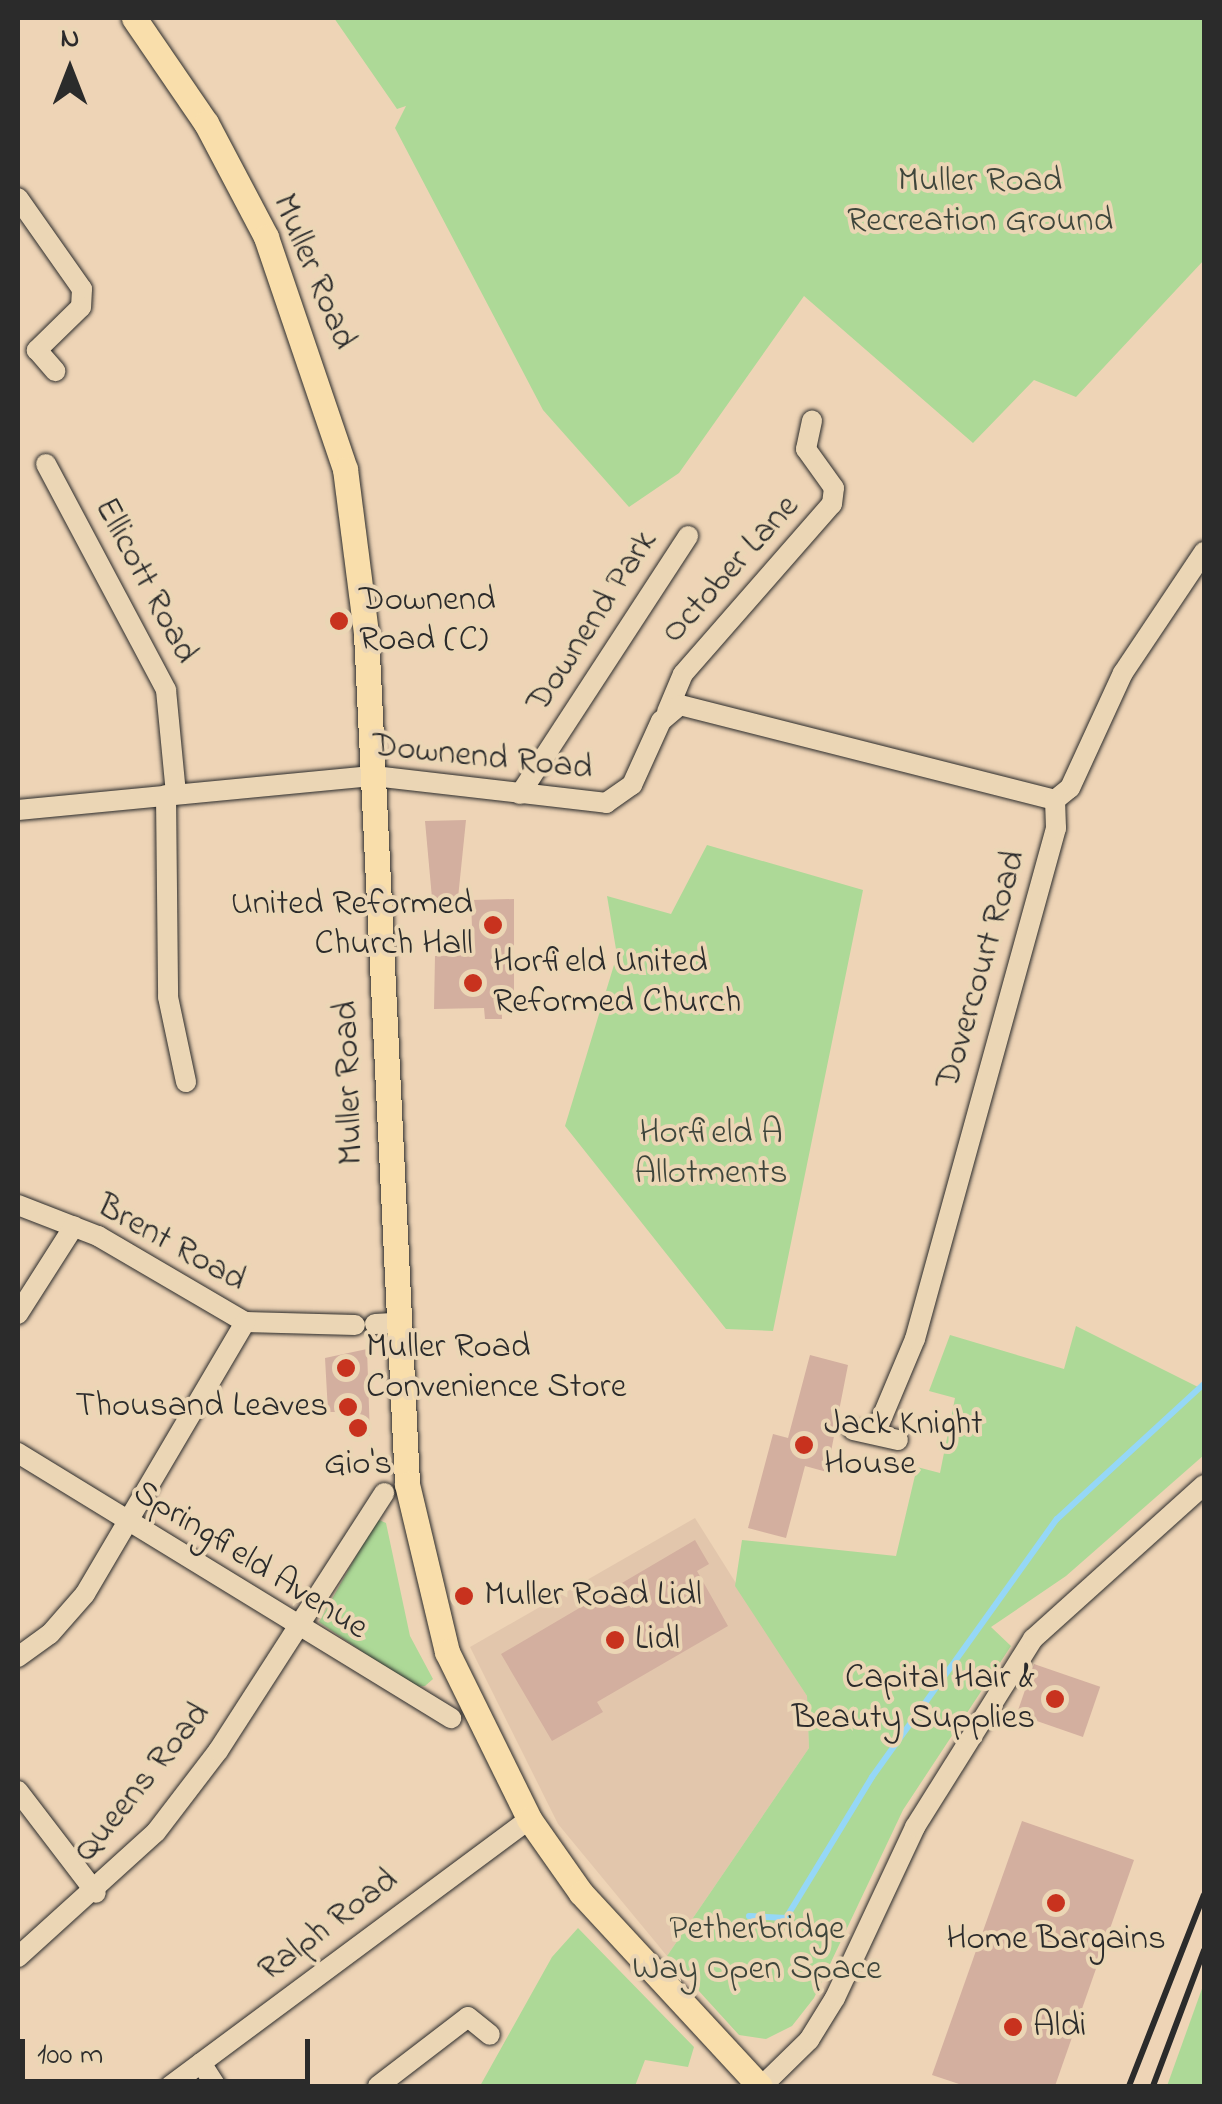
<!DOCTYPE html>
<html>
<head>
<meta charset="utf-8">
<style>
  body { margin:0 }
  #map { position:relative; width:1222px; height:2104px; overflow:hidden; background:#eed4b6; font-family:"Indie Flower",sans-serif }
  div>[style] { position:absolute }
  .built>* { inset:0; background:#e2c6ac }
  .green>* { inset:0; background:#add997 }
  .stream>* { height:6px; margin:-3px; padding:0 3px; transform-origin:3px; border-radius:3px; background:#95d7f7 }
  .building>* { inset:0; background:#d3af9f; transform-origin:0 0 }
  .roads { filter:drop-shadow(0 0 2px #2b2b2b) drop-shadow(0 0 2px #2b2b2b) }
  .minor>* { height:20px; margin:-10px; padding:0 10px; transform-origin:10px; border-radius:10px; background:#ebd6b5 }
  .major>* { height:25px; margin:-12.5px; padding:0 12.5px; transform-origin:12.5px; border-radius:12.5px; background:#f9deab }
  .rail>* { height:6px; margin:-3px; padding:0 3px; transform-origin:3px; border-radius:3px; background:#2b2b2b }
  .dots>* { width:28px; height:28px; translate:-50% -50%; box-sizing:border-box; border:5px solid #ebd6b5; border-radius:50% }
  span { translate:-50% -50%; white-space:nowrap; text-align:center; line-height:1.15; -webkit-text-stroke:8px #ebd6b5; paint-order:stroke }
  .park-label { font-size:35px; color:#3e453b }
  .street-label { font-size:35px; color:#2b2b2b }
  .poi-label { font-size:35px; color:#2b2b2b }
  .left { translate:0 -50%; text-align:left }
  .right { translate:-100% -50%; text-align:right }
  .frame { position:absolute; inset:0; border:20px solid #2b2b2b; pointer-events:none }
  .north { position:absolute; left:20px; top:20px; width:100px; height:100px; -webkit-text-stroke:8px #ebd6b5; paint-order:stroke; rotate:0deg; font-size:28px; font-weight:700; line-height:40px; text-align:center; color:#2b2b2b }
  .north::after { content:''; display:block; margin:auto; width:35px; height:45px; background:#2b2b2b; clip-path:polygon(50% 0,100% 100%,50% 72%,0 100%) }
  .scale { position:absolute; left:20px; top:2039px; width:290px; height:45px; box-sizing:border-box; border:5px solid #2b2b2b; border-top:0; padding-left:12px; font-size:30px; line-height:35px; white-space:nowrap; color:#2b2b2b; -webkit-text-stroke:8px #ebd6b5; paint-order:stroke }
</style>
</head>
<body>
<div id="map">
  <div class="built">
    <div style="clip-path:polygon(695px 1518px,807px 1696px,809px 1748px,667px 1956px,558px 1824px,470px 1647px)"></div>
  </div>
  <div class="green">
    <div style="clip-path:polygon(334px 18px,1204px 18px,1204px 260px,1076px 397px,1034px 380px,973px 443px,804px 296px,679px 473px,629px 507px,543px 410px,395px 128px,406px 106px,397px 109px)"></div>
    <div style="clip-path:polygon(707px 845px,863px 890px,773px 1331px,726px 1329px,565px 1126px,617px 955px,607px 896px,671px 914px)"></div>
    <div style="clip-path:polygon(1076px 1326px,1204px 1390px,1204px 1455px,1066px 1576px,991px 1627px,1011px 1646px,903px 1810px,814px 1998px,792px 2026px,766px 2039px,739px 2035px,667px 1956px,809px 1748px,807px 1696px,735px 1586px,742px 1540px,896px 1556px,917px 1467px,940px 1473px,955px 1398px,929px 1391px,950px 1335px,1064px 1369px)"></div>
    <div style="clip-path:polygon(377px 1519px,386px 1523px,410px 1636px,433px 1679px,425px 1686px,414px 1687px,319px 1622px)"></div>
    <div style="clip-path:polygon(578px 1928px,694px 2047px,688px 2067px,645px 2060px,635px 2086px,480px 2086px,552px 1957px)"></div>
    <div style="clip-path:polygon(1204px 1983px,1204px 2086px,1167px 2086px)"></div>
  </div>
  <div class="stream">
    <div style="left:749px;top:1916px;width:37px;rotate:3deg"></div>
    <div style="left:786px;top:1918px;width:165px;rotate:-58.6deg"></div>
    <div style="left:872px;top:1777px;width:317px;rotate:-54.4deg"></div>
    <div style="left:1057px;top:1519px;width:200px;rotate:-42.6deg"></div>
  </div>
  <div class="building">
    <div style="clip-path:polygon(466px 820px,458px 898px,432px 898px,425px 821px)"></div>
    <div style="clip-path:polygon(514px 899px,514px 997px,501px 997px,502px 1019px,485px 1019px,484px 1008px,434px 1009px,435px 956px,473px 955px,471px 900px)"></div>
    <div style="clip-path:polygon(367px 1349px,370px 1436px,353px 1436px,343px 1412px,328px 1412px,325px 1358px)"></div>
    <div style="clip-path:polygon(810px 1355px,848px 1365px,827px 1472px,805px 1466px,786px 1538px,748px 1528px,773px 1434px,788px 1438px)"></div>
    <div style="clip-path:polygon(695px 1540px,709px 1564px,697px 1571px,728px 1626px,597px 1702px,603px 1712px,552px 1741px,501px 1654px)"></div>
    <div style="left:1034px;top:1664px;width:70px;height:53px;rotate:19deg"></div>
    <div style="clip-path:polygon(1022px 1821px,1134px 1860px,1055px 2086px,965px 2086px,932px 2075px)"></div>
  </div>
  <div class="roads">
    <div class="minor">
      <div style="left:18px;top:198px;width:111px;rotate:54.9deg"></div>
      <div style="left:82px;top:289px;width:18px;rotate:93deg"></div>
      <div style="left:81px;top:307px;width:62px;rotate:135.7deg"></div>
      <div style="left:37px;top:350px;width:28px;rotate:49deg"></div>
      <div style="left:46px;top:464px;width:256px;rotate:62deg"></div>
      <div style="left:166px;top:690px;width:104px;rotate:84.5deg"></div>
      <div style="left:667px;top:712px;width:41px;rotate:-67.2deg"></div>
      <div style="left:683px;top:674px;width:226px;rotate:-48.8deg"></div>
      <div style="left:832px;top:504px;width:16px;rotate:-83deg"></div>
      <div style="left:834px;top:488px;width:48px;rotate:-125.7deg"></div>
      <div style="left:806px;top:449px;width:29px;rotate:-78deg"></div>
      <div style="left:520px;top:794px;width:308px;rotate:-56.9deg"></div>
      <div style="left:166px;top:795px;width:202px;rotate:89.4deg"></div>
      <div style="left:168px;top:997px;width:87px;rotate:78deg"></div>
      <div style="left:1055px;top:800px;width:19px;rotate:-39deg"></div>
      <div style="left:1070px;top:788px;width:127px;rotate:-65.3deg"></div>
      <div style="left:1123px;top:673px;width:146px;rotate:-56.2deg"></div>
      <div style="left:18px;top:810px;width:358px;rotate:-5.5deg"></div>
      <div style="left:374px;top:776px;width:234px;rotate:6.6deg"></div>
      <div style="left:606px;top:803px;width:32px;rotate:-35deg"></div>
      <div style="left:632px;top:785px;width:70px;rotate:-65.6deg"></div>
      <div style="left:661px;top:721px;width:25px;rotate:-40deg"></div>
      <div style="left:680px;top:705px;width:387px;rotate:14.2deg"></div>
      <div style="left:18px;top:1205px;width:86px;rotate:21.2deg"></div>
      <div style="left:98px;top:1236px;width:170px;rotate:30.3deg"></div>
      <div style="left:245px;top:1322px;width:110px;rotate:1.6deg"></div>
      <div style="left:18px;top:1314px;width:104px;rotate:-57.5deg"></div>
      <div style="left:375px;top:1324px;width:18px;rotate:-3deg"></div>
      <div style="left:853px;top:1430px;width:46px;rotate:12.5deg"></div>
      <div style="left:875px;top:1434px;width:103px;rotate:-67.2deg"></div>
      <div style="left:915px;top:1339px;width:530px;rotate:-74.57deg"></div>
      <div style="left:1056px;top:828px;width:28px;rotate:-92deg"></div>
      <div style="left:18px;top:1453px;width:508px;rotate:31.47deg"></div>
      <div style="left:18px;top:1657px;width:39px;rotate:-36deg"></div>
      <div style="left:50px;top:1634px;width:53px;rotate:-48.8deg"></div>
      <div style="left:85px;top:1594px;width:316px;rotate:-59.5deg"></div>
      <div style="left:18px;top:1791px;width:128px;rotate:52.6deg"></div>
      <div style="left:18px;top:1957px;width:186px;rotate:-42.2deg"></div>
      <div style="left:156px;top:1832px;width:102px;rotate:-52.6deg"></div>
      <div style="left:218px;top:1751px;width:307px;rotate:-57.2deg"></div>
      <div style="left:201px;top:2063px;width:27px;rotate:57deg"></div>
      <div style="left:170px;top:2086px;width:447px;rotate:-36.6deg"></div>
      <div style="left:378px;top:2086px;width:113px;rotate:-37.5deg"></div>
      <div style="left:468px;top:2017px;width:28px;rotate:39deg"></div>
      <div style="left:762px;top:2086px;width:66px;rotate:-44.4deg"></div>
      <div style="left:809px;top:2040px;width:49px;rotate:-58.2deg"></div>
      <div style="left:835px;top:1998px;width:189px;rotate:-64.9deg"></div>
      <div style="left:915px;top:1827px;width:222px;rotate:-57.9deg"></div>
      <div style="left:1033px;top:1639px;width:230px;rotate:-42deg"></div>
    </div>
    <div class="major">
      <div style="left:134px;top:18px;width:127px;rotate:55.6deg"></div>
      <div style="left:206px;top:123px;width:129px;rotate:62.2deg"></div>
      <div style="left:266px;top:237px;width:245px;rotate:71.2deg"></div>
      <div style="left:345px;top:469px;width:165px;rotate:82.7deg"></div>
      <div style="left:366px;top:633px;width:852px;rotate:87.24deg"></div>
      <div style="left:407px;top:1484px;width:173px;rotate:76.6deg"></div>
      <div style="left:447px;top:1652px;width:186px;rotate:63.8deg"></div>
      <div style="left:529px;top:1819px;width:90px;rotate:54.9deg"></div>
      <div style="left:581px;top:1893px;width:263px;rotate:47.2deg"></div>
    </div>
  </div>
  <div class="rail">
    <div style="left:1129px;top:2086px;width:205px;rotate:-68.6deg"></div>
    <div style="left:1153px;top:2086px;width:145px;rotate:-69.4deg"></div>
  </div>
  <div class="dots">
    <div style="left:339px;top:621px;background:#c8321e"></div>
    <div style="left:493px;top:925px;background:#c8321e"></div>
    <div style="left:473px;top:983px;background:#c8321e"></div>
    <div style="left:346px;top:1368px;background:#c8321e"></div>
    <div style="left:348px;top:1407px;background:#c8321e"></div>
    <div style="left:358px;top:1428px;background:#c8321e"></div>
    <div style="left:804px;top:1445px;background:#c8321e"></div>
    <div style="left:464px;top:1596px;background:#c8321e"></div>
    <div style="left:615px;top:1640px;background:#c8321e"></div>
    <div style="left:1055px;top:1699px;background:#c8321e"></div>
    <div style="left:1056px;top:1903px;background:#c8321e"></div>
    <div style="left:1013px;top:2027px;background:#c8321e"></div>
  </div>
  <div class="park-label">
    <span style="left:980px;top:202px">Muller Road<br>Recreation Ground</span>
    <span style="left:711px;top:1154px">Horfield A<br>Allotments</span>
    <span style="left:757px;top:1950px">Petherbridge<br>Way Open Space</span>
  </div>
  <div class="street-label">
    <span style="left:313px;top:272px;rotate:67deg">Muller Road</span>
    <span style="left:731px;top:570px;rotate:-48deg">October Lane</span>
    <span style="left:145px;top:581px;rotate:62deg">Ellicott Road</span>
    <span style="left:593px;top:622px;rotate:-57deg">Downend Park</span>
    <span style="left:482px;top:758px;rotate:6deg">Downend Road</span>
    <span style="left:982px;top:970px;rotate:-74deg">Dovercourt Road</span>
    <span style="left:350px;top:1083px;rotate:-92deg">Muller Road</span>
    <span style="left:171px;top:1244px;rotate:29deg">Brent Road</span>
    <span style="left:250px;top:1561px;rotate:32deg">Springfield Avenue</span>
    <span style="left:143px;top:1783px;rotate:-51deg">Queens Road</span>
    <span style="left:329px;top:1926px;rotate:-37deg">Ralph Road</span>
  </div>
  <div class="poi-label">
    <span class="left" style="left:359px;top:621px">Downend<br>Road (C)</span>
    <span class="right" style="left:473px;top:925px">United Reformed<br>Church Hall</span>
    <span class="left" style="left:493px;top:983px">Horfield United<br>Reformed Church</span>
    <span class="left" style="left:366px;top:1368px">Muller Road<br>Convenience Store</span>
    <span class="right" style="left:328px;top:1407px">Thousand Leaves</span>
    <span class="left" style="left:824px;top:1445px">Jack Knight<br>House</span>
    <span style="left:358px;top:1465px">Gio's</span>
    <span class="left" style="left:484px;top:1596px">Muller Road Lidl</span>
    <span class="left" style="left:635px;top:1640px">Lidl</span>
    <span class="right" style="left:1035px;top:1699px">Capital Hair &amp;<br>Beauty Supplies</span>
    <span style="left:1056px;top:1940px">Home Bargains</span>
    <span class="left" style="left:1033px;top:2027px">Aldi</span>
  </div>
  <div class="frame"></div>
  <div class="north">N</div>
  <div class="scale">100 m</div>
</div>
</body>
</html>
